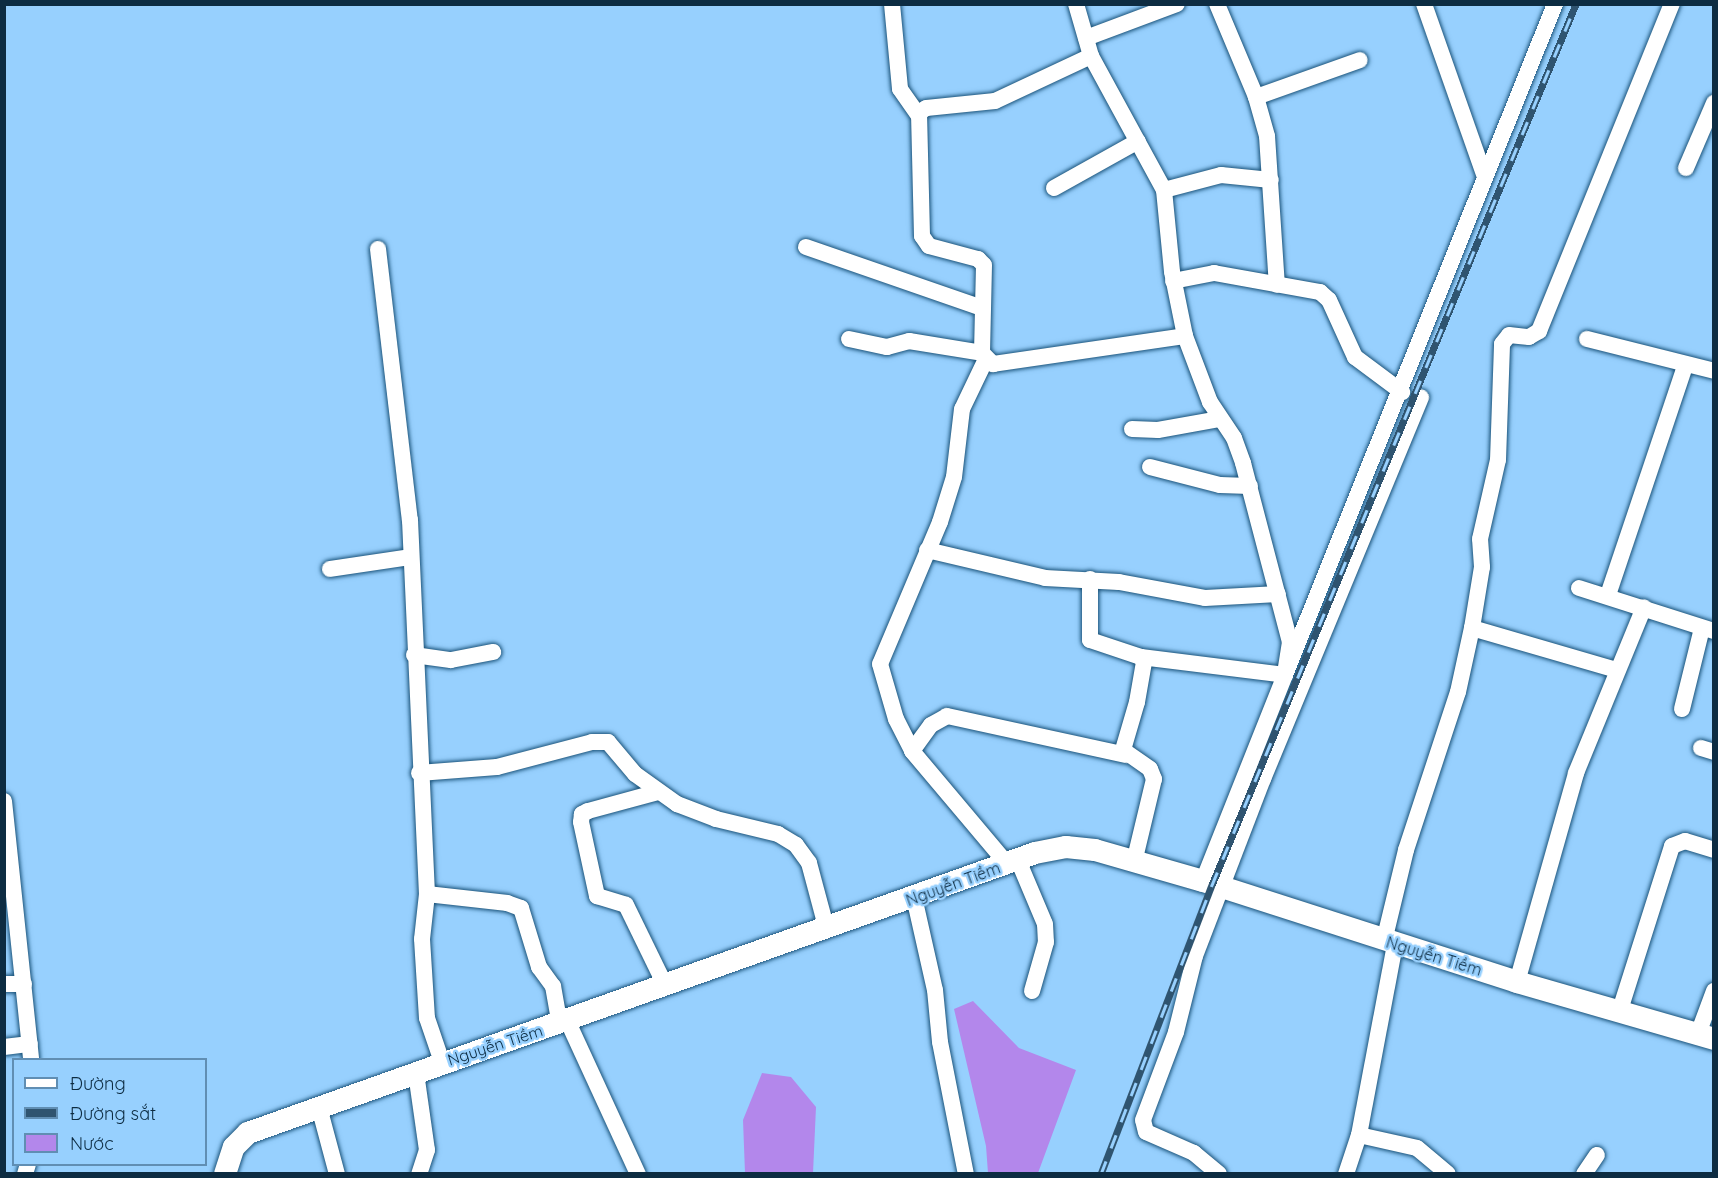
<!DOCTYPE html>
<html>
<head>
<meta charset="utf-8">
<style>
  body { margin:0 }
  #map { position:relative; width:1718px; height:1178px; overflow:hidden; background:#97d0fe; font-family:Quicksand,sans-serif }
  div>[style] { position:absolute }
  .water>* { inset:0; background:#b387eb }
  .roads { filter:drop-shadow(0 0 2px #1a537a) drop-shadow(0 0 2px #1a537a) }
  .street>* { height:16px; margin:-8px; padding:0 8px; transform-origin:8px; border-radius:8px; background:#fff }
  .secondary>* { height:22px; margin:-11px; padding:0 11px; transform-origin:11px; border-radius:11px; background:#fff }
  .rail>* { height:7px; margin-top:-3.5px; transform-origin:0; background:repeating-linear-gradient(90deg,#97d0fe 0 14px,#2f5470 0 28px); box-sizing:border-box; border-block:2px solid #2f5470 }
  span { translate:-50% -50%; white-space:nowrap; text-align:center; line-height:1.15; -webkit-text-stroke:5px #97d0fe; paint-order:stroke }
  .street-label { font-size:16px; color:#0d2c42 }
  .frame { position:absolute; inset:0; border:6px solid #0d2c42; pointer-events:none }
  .legend { position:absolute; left:12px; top:1058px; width:195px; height:108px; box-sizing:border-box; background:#97d0fe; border:2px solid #608eb3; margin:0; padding:8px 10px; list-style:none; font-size:18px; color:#0d2c42 }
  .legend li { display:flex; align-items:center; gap:12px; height:30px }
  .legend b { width:30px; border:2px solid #608eb3 }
</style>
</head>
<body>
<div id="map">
  <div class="water">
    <div style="clip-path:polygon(973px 1001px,1019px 1048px,1076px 1070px,1038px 1173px,988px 1173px,986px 1146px,954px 1009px)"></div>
    <div style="clip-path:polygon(762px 1073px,791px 1077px,816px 1107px,813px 1173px,745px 1173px,743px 1120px)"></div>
  </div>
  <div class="roads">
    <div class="street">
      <div style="left:892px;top:4px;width:85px;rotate:84.6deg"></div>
      <div style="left:900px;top:89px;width:32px;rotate:55deg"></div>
      <div style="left:1076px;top:4px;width:54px;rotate:73.9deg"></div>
      <div style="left:1091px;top:56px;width:153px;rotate:61.4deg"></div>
      <div style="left:1164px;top:190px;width:82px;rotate:84.4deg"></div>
      <div style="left:1172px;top:272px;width:65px;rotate:78.5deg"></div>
      <div style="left:1185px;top:336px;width:71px;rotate:69.3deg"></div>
      <div style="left:1210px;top:402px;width:43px;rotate:56.3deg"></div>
      <div style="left:1234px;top:438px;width:27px;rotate:70deg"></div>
      <div style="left:1243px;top:463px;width:185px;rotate:75.3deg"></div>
      <div style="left:1290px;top:642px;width:33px;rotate:99deg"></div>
      <div style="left:1285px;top:675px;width:222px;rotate:111.7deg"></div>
      <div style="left:1217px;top:4px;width:101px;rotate:67.2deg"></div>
      <div style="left:1256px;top:97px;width:41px;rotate:74.2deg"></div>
      <div style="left:1267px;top:136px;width:149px;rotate:86.2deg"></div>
      <div style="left:1424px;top:4px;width:180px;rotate:70.6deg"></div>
      <div style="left:1086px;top:38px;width:97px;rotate:-20.5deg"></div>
      <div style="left:1091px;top:56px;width:106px;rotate:154.9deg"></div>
      <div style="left:995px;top:101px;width:69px;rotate:174.2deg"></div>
      <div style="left:926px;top:108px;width:9px;rotate:144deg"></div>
      <div style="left:919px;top:113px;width:123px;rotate:88.6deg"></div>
      <div style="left:922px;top:236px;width:12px;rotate:55deg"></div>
      <div style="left:929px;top:246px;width:51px;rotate:14.9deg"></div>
      <div style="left:978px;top:259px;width:8px;rotate:45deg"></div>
      <div style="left:984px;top:265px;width:88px;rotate:91.3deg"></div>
      <div style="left:982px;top:353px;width:16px;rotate:45deg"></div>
      <div style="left:993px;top:364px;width:194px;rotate:-8.3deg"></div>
      <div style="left:1256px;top:97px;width:110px;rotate:-19.6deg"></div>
      <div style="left:1686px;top:168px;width:71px;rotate:-66.7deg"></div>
      <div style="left:1054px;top:188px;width:96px;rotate:-29.2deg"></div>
      <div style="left:1164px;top:190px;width:59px;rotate:-14.7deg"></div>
      <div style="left:1221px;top:175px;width:50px;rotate:5.7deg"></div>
      <div style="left:806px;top:247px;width:186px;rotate:19.1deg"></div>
      <div style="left:378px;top:249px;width:273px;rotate:83.3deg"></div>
      <div style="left:410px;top:520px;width:374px;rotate:87.4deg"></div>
      <div style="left:427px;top:894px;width:45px;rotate:96.3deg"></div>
      <div style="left:422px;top:939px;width:79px;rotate:86.4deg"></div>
      <div style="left:427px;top:1018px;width:46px;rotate:71.2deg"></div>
      <div style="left:1173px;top:281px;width:42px;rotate:-11deg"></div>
      <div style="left:1214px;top:273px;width:108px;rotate:10.2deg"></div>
      <div style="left:1320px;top:292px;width:12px;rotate:42deg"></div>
      <div style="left:1329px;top:300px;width:63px;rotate:65.5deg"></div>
      <div style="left:1355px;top:357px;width:59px;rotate:36.7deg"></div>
      <div style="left:849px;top:339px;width:39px;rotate:12deg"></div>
      <div style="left:887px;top:347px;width:23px;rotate:-15deg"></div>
      <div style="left:909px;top:341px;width:74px;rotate:9.3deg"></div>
      <div style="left:1587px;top:339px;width:131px;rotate:14.1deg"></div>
      <div style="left:986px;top:359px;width:55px;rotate:115.6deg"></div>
      <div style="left:962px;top:409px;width:68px;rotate:96.7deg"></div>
      <div style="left:954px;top:477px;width:47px;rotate:107.3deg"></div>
      <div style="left:940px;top:522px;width:154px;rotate:112.9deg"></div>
      <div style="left:880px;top:664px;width:57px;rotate:73.8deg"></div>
      <div style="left:896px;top:719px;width:36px;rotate:63deg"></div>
      <div style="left:912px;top:751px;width:148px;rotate:49.9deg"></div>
      <div style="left:1132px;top:429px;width:26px;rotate:2deg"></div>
      <div style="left:1158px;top:430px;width:63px;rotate:-10.1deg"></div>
      <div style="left:1150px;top:467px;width:72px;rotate:14.4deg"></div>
      <div style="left:1220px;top:485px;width:30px;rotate:2deg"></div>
      <div style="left:927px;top:550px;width:121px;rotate:13.3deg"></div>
      <div style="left:1045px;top:578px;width:74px;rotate:3.1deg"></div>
      <div style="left:1119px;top:582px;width:87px;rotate:10.5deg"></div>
      <div style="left:1205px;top:598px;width:73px;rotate:-3.1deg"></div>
      <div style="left:330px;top:569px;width:81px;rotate:-8.5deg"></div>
      <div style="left:1090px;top:579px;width:61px;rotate:90deg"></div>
      <div style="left:1090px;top:640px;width:54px;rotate:18.4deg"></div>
      <div style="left:1141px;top:657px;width:6px;rotate:59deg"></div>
      <div style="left:1144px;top:662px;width:41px;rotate:99.9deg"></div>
      <div style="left:1137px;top:702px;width:50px;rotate:106.3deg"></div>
      <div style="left:1123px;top:750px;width:33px;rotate:35deg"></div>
      <div style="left:1150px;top:769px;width:11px;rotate:68deg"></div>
      <div style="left:1154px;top:779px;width:85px;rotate:103.5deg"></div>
      <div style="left:1579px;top:588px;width:142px;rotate:17.7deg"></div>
      <div style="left:1608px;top:595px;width:242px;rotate:-71.4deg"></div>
      <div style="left:1472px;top:628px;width:151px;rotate:16.2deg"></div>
      <div style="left:414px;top:655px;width:37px;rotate:8deg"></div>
      <div style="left:451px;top:660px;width:43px;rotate:-10.8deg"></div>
      <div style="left:1141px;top:657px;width:145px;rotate:7.1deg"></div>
      <div style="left:1285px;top:675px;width:723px;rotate:-68.08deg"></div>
      <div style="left:1682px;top:709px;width:83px;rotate:-76.1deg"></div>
      <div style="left:1701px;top:748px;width:14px;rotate:17deg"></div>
      <div style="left:912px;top:751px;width:32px;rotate:-54deg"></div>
      <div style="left:931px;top:725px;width:18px;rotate:-29deg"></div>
      <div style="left:947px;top:716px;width:183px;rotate:12.3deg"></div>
      <div style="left:419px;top:773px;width:78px;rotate:-4.4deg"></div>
      <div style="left:497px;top:767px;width:98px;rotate:-14.7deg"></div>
      <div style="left:592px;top:742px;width:16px"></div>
      <div style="left:608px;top:742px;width:42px;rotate:49.8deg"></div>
      <div style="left:635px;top:774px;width:52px;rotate:35.5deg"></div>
      <div style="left:677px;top:804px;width:42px;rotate:21deg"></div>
      <div style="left:716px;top:819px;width:64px;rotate:13.6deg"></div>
      <div style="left:778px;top:834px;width:21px;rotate:31deg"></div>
      <div style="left:796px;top:845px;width:22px;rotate:54deg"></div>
      <div style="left:809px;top:863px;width:69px;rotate:75deg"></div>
      <div style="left:658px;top:792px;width:73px;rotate:164.8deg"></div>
      <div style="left:588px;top:811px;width:7px;rotate:153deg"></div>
      <div style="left:582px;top:814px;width:8px;rotate:97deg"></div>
      <div style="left:581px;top:822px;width:76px;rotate:77.8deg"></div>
      <div style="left:597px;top:896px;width:30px;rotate:17deg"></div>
      <div style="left:626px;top:905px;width:91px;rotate:64deg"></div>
      <div style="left:4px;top:801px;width:260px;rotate:84deg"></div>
      <div style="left:1018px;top:860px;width:69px;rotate:67.1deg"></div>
      <div style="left:1045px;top:924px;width:18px;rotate:87deg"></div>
      <div style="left:1046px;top:942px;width:51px;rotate:105.9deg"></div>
      <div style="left:427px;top:894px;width:81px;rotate:6.4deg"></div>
      <div style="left:507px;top:903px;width:15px;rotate:20deg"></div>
      <div style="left:521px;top:908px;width:62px;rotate:73deg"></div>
      <div style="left:539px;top:967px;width:24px;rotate:54deg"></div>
      <div style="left:553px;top:986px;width:39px;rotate:80deg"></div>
      <div style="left:914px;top:897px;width:95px;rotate:77.3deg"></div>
      <div style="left:935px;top:990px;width:52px;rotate:84.5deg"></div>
      <div style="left:940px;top:1042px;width:135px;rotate:78.9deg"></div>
      <div style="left:1384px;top:941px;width:94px;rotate:-76.4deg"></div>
      <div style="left:1406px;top:850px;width:166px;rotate:-71.8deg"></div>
      <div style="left:1458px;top:692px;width:66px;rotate:-77.7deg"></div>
      <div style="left:1472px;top:628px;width:62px;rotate:-80.7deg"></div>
      <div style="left:1482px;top:567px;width:28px;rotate:-94deg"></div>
      <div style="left:1480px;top:539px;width:81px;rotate:-77.2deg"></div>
      <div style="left:1498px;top:460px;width:116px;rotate:-88deg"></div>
      <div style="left:1502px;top:344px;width:11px;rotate:-52deg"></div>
      <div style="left:1509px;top:335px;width:20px;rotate:6deg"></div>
      <div style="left:1529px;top:337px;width:12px;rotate:-31deg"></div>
      <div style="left:1539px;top:331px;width:353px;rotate:-67.9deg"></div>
      <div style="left:1517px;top:982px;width:217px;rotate:-74.2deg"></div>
      <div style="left:1576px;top:773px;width:179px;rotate:-67.7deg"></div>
      <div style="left:4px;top:984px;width:20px"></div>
      <div style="left:1620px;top:1010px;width:172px;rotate:-72.4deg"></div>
      <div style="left:1672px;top:846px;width:14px;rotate:-21deg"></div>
      <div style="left:1685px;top:841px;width:30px;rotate:17deg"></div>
      <div style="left:568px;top:1022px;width:167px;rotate:65.3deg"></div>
      <div style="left:1698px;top:1034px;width:46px;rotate:-69.6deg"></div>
      <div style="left:4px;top:1047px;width:26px;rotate:-7deg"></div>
      <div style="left:416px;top:1073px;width:78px;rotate:81.9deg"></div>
      <div style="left:427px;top:1150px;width:25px;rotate:108deg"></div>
      <div style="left:319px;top:1107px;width:69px;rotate:75deg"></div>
      <div style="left:1359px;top:1135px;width:59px;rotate:12.6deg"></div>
      <div style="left:1417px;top:1148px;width:40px;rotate:40deg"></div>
      <div style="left:25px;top:1174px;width:10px;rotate:-73deg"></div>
      <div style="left:1219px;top:1174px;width:33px;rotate:-140deg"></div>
      <div style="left:1194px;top:1153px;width:52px;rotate:-156.4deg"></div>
      <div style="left:1146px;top:1132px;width:12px;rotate:-104deg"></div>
      <div style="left:1143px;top:1120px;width:94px;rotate:-69.4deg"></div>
      <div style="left:1176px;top:1032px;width:78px;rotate:-76deg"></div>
      <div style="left:1195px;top:956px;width:190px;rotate:-69deg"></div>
      <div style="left:1263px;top:779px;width:413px;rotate:-67.5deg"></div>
      <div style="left:1346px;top:1174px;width:41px;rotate:-71.6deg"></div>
      <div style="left:1359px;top:1135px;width:194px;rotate:-79.3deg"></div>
      <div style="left:1584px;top:1174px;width:23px;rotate:-56deg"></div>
    </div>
    <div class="secondary">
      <div style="left:225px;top:1174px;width:28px;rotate:-72deg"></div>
      <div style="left:234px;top:1147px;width:20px;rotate:-45deg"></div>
      <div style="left:248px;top:1133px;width:835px;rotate:-19.58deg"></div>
      <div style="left:1035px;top:853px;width:32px;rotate:-11deg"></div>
      <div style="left:1066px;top:847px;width:29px;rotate:6deg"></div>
      <div style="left:1095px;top:850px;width:112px;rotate:16deg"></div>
      <div style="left:1203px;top:881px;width:330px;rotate:17.8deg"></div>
      <div style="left:1517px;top:982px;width:205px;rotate:16.1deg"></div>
    </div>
  </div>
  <div class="rail">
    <div style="left:1101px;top:1174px;width:310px;rotate:-69deg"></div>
    <div style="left:1212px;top:885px;width:953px;rotate:-67.55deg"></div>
  </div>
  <div class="street-label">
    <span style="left:953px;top:884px;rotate:-20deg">Nguyễn Tiềm</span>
    <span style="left:1434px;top:956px;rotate:17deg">Nguyễn Tiềm</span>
    <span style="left:495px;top:1045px;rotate:-18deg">Nguyễn Tiềm</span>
  </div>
  <div class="frame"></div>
  <ul class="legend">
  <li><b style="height:8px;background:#fff"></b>Đường</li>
  <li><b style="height:8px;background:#2f5470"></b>Đường sắt</li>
  <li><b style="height:16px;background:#b387eb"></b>Nước</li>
  </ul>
</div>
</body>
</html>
